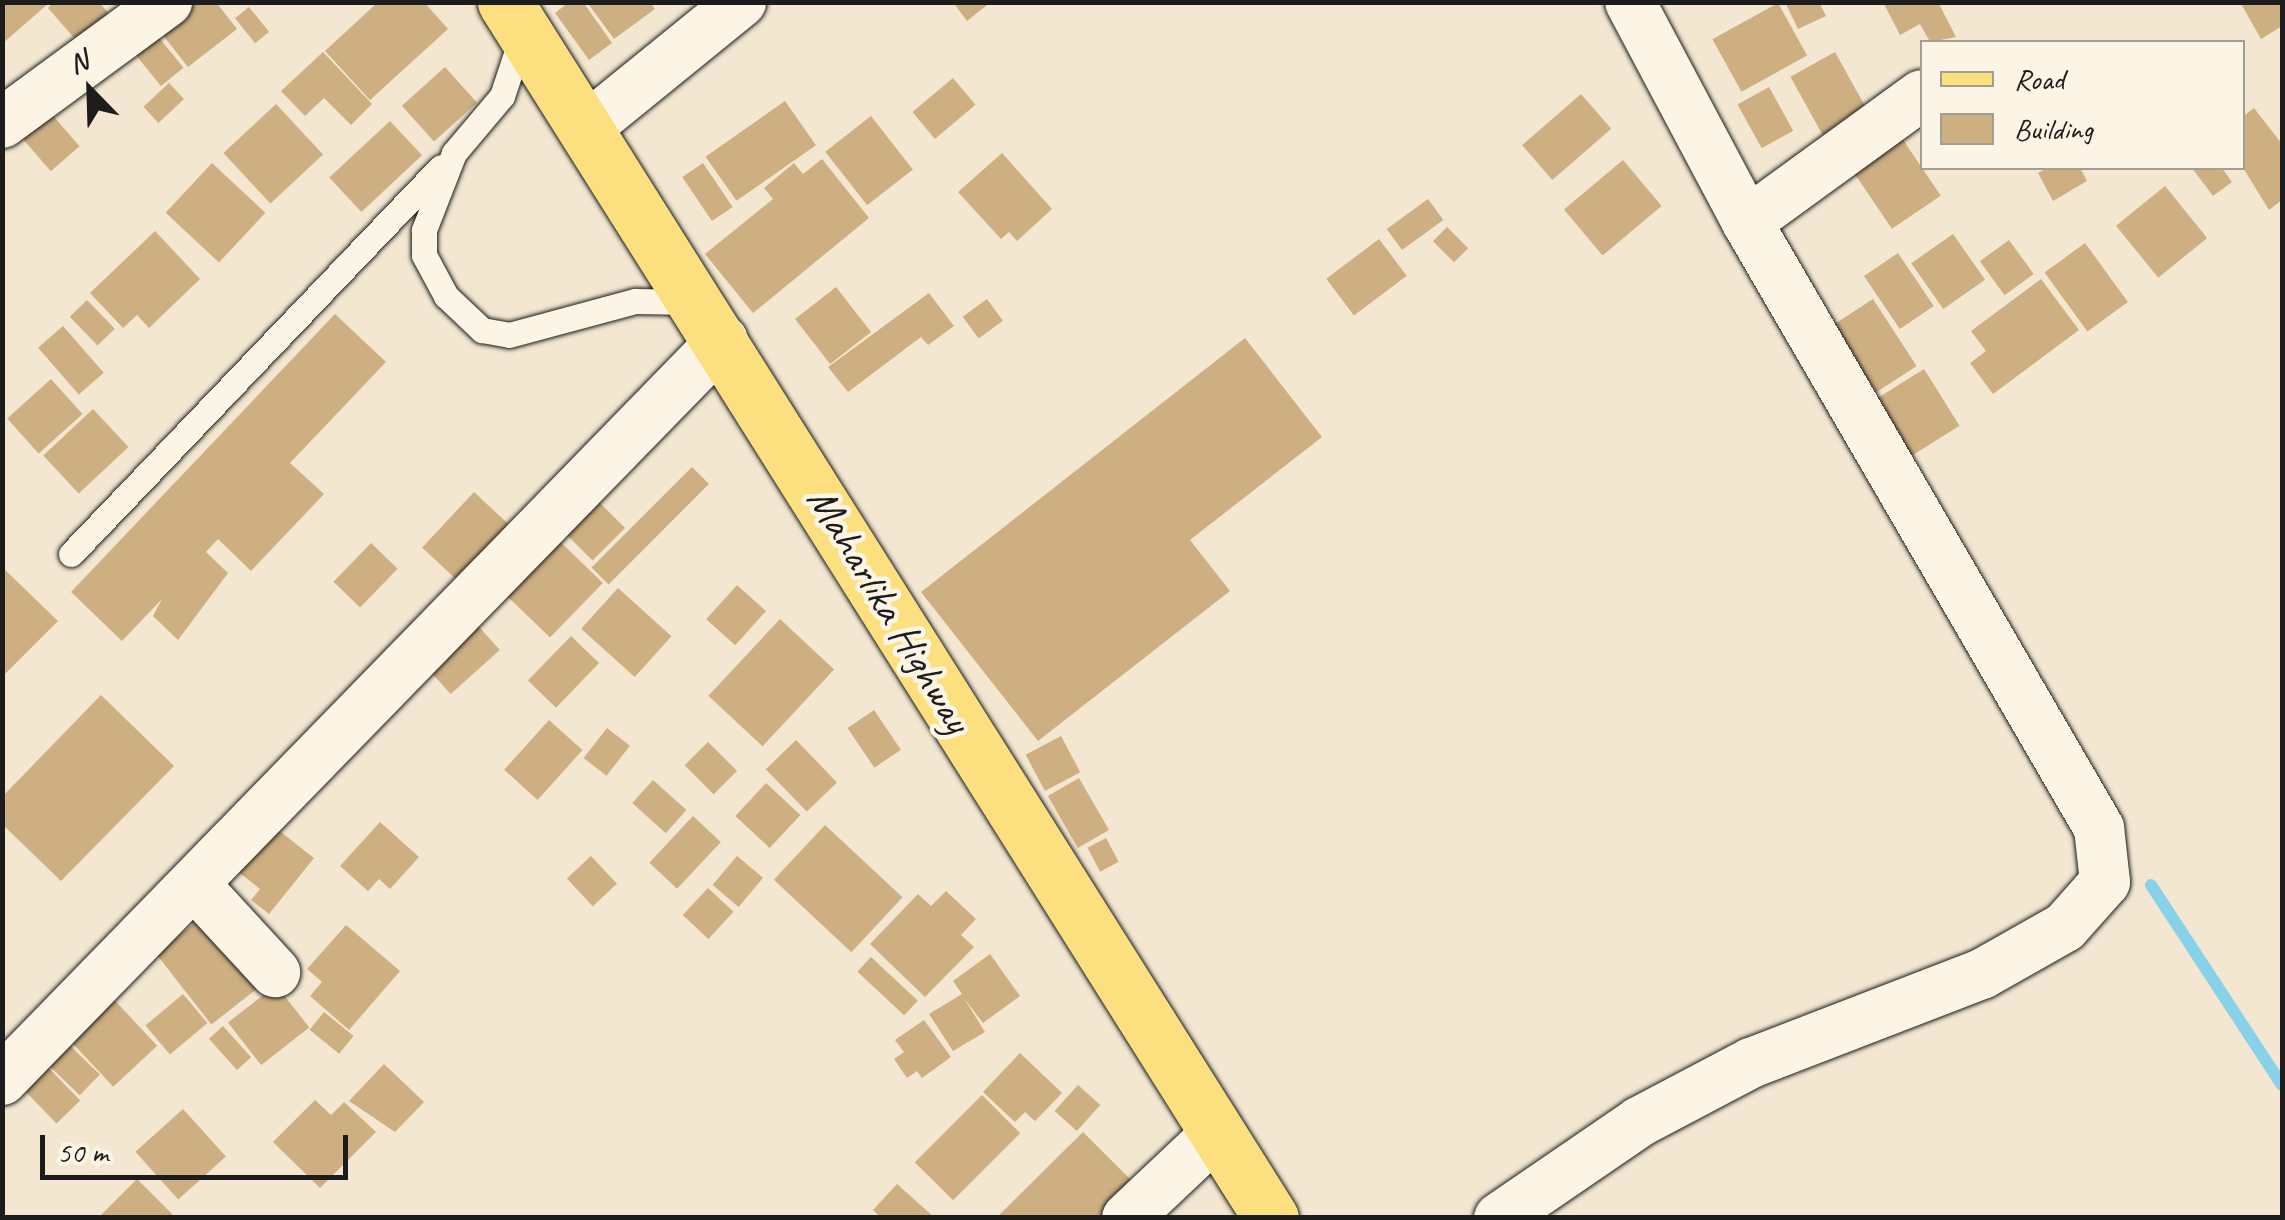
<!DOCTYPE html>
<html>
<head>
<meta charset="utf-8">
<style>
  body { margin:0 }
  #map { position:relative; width:2285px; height:1220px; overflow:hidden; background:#f3e7d1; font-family:Caveat,sans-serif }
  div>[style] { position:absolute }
  .stream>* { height:12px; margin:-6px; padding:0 6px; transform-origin:6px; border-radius:6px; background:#88d2e9 }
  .building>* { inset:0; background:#ceaf82; transform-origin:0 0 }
  .roads { filter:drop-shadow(0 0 2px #1c1c1c) drop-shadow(0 0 2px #1c1c1c) }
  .lane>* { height:25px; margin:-12.5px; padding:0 12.5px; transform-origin:12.5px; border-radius:12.5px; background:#fcf5e5 }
  .street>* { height:50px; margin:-25px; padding:0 25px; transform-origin:25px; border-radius:25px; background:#fcf5e5 }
  .primary>* { height:55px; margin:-27.5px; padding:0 27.5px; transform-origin:27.5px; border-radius:27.5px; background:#fce080 }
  span { translate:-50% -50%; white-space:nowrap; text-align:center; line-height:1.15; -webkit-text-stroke:9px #fcf5e5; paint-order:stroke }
  .street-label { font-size:42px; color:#1c1c1c }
  .frame { position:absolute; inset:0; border:5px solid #1c1c1c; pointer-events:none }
  .legend { position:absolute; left:1920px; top:40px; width:325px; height:130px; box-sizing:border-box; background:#fcf5e5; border:2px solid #a29e95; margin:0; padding:12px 18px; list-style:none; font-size:30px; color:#1c1c1c }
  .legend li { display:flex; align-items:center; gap:20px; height:50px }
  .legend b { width:50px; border:2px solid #a29e95 }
  .north { position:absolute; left:40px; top:40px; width:100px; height:100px; -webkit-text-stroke:8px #fcf5e5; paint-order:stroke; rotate:337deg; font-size:28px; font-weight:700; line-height:40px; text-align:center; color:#1c1c1c }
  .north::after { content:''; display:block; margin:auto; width:35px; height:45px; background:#1c1c1c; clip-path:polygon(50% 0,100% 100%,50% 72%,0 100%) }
  .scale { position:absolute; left:40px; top:1135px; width:308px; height:45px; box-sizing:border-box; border:5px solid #1c1c1c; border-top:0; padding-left:12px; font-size:30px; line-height:35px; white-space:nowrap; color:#1c1c1c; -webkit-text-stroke:8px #fcf5e5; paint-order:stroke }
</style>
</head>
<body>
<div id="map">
  <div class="stream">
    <div style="left:2151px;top:885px;width:239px;rotate:56.8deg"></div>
  </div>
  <div class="building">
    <div style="clip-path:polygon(2px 2px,50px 2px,2px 44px)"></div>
    <div style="clip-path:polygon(54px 2px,99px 2px,114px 20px,82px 47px,48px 8px)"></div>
    <div style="clip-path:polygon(184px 2px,216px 2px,237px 29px,188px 67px,155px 25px)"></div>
    <div style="clip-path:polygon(378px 2px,424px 2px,448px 29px,370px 100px,325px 51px)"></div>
    <div style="clip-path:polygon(569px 2px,583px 2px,612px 43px,589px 60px,555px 13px)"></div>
    <div style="clip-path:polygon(587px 2px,650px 2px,655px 9px,614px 39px)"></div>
    <div style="clip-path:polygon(953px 2px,991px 2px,967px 21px)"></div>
    <div style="clip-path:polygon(1785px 2px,1819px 2px,1826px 16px,1798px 29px)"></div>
    <div style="clip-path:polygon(1883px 2px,1938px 2px,1956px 37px,1930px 42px,1920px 24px,1900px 35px)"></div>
    <div style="clip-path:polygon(2240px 2px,2282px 2px,2282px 26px,2261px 39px)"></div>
    <div style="left:1778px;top:3px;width:60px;height:75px;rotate:61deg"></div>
    <div style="left:249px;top:7px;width:32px;height:18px;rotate:51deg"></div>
    <div style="left:152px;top:29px;width:50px;height:29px;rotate:51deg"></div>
    <div style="clip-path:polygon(323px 52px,372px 104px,351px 125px,324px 98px,305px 116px,281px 91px)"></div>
    <div style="left:1835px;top:52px;width:76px;height:51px;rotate:61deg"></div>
    <div style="left:445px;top:67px;width:48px;height:58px;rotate:48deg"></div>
    <div style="left:953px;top:78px;width:35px;height:53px;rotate:50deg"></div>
    <div style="left:169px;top:83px;width:22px;height:35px;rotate:47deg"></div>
    <div style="left:1769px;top:87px;width:50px;height:36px;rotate:61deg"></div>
    <div style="left:1581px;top:94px;width:46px;height:78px;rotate:49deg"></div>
    <div style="left:785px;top:101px;width:54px;height:97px;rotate:55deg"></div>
    <div style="left:276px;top:104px;width:69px;height:72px;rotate:47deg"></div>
    <div style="clip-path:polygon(2254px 108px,2282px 144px,2282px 200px,2269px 210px,2242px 166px,2242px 117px)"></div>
    <div style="left:48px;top:110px;width:48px;height:38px;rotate:49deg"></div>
    <div style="left:871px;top:116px;width:68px;height:58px;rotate:52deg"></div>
    <div style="left:390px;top:121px;width:47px;height:83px;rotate:47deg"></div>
    <div style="left:1891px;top:122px;width:89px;height:59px;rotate:56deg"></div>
    <div style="clip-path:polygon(1002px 153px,1052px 209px,1017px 241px,1009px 232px,1001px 239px,958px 192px)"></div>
    <div style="clip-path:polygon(822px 159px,869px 218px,753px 313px,705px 254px,773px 199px,764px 188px,794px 163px,803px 174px)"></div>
    <div style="left:1623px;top:160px;width:60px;height:77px;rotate:50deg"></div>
    <div style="left:212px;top:163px;width:73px;height:68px;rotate:43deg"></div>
    <div style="left:703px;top:163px;width:53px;height:25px;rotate:56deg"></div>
    <div style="clip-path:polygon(2047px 168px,2080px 168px,2087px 181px,2053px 201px,2038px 173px)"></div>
    <div style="clip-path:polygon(2192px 168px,2222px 168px,2232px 182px,2213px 196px)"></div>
    <div style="left:2165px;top:186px;width:67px;height:63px;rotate:51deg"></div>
    <div style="left:1428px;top:199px;width:26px;height:51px;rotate:54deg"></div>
    <div style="left:1447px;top:227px;width:30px;height:20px;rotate:45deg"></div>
    <div style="clip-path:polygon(155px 231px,200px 279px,149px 328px,137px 315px,123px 328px,90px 293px)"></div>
    <div style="left:1953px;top:234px;width:56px;height:51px;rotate:55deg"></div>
    <div style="left:1379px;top:239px;width:46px;height:66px;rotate:53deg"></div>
    <div style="left:2009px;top:240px;width:42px;height:36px;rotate:54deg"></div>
    <div style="left:2085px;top:243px;width:73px;height:50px;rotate:54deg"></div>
    <div style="left:1898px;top:253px;width:64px;height:41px;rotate:56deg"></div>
    <div style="clip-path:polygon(2041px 279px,2079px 330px,1993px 394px,1970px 363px,1986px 351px,1971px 331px)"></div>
    <div style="left:836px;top:287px;width:57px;height:52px;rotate:52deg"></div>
    <div style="clip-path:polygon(929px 293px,954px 326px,928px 345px,921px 337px,848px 392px,828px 367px)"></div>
    <div style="left:987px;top:299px;width:27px;height:30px;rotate:54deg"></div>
    <div style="left:1873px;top:299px;width:80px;height:48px;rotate:57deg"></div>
    <div style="left:87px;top:300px;width:40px;height:24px;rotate:46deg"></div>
    <div style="clip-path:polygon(335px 314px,386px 362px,290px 463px,324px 494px,251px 571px,218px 539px,206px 552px,228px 573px,178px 640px,153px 616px,162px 599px,122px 641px,71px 592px)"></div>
    <div style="left:63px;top:326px;width:62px;height:33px;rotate:49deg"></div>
    <div style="clip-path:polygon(1245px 338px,1322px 437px,1190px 540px,1230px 591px,1038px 741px,921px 592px)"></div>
    <div style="left:1924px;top:369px;width:67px;height:63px;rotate:58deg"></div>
    <div style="left:51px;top:379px;width:47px;height:59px;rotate:48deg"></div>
    <div style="left:93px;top:409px;width:52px;height:68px;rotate:47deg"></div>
    <div style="left:692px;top:467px;width:24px;height:142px;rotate:45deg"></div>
    <div style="left:474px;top:492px;width:53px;height:76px;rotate:43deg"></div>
    <div style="left:589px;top:492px;width:51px;height:46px;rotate:45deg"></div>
    <div style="left:546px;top:528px;width:79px;height:76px;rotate:44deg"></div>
    <div style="left:371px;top:543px;width:37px;height:54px;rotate:44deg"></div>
    <div style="clip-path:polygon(2px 567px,58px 621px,2px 677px)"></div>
    <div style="left:737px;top:585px;width:39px;height:46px;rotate:42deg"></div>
    <div style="left:618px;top:588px;width:72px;height:55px;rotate:42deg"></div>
    <div style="left:471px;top:618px;width:43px;height:66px;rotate:48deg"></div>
    <div style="left:780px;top:619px;width:74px;height:105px;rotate:43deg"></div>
    <div style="left:571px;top:636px;width:39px;height:62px;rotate:44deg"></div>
    <div style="clip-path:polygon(101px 695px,174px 766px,61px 881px,2px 824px,2px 797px)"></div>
    <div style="left:874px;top:710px;width:48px;height:32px;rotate:56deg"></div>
    <div style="left:549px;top:720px;width:45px;height:67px;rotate:42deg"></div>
    <div style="left:607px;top:728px;width:29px;height:38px;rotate:38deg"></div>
    <div style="left:1061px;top:736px;width:41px;height:40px;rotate:62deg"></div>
    <div style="left:796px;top:740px;width:59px;height:42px;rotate:46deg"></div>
    <div style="left:708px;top:742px;width:41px;height:33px;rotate:45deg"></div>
    <div style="left:1079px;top:778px;width:60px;height:36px;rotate:60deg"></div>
    <div style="left:653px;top:780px;width:45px;height:31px;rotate:42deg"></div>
    <div style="left:766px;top:783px;width:47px;height:45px;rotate:43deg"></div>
    <div style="left:693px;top:816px;width:38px;height:64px;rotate:43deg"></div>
    <div style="clip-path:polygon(268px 822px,314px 858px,269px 914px,251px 900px,260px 889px,232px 867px)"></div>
    <div style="clip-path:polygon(380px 822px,419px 857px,390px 889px,379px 879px,368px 891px,340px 866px)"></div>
    <div style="left:825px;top:825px;width:106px;height:75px;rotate:43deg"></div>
    <div style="left:1106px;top:838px;width:27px;height:21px;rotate:62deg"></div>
    <div style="left:591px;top:856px;width:38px;height:33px;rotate:47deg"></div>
    <div style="left:737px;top:856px;width:34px;height:38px;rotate:40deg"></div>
    <div style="left:708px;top:888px;width:35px;height:37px;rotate:43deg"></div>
    <div style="clip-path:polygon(946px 891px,976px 919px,961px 935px,974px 947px,925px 997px,870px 944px,918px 894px,931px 906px)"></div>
    <div style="left:204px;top:916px;width:90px;height:61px;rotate:52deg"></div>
    <div style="clip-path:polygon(346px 925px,400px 971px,349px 1030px,310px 996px,322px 982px,307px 969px)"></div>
    <div style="clip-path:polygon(990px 954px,1020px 996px,983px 1023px,964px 998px,985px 1032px,953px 1051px,929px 1014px,962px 994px,953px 981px)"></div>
    <div style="left:871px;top:957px;width:64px;height:20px;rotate:43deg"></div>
    <div style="left:276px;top:985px;width:54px;height:61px;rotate:52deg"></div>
    <div style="left:106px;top:991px;width:75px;height:60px;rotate:47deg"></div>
    <div style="left:183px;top:994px;width:38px;height:49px;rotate:50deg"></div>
    <div style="left:324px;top:1012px;width:38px;height:23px;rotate:39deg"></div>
    <div style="clip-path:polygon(924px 1020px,951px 1057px,922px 1078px,917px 1071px,907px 1078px,894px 1059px,904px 1052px,895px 1040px)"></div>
    <div style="left:223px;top:1026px;width:42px;height:19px;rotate:48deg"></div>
    <div style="left:61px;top:1037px;width:54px;height:29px;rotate:44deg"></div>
    <div style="clip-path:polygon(1020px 1053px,1062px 1093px,1035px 1121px,1025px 1112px,1015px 1122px,983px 1092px)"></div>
    <div style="left:42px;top:1061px;width:55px;height:33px;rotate:46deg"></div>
    <div style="clip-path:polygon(384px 1064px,424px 1102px,395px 1132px,349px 1101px)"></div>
    <div style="left:1078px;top:1085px;width:30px;height:35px;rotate:42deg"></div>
    <div style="left:982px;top:1095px;width:54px;height:95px;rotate:45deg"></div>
    <div style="clip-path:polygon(315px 1100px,331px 1115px,344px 1102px,376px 1132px,320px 1188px,273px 1142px)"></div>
    <div style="left:183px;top:1109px;width:64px;height:64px;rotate:48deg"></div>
    <div style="clip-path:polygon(1083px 1132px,1137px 1186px,1105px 1218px,996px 1218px)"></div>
    <div style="clip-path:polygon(137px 1179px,176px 1218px,98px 1218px)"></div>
    <div style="clip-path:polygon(897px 1184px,935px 1218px,881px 1218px,873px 1210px)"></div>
  </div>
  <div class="roads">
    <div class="lane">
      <div style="left:522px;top:36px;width:63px;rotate:108.4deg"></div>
      <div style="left:502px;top:96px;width:75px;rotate:130.1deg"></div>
      <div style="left:454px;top:153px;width:83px;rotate:111.3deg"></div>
      <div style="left:424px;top:230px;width:25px;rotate:90deg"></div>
      <div style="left:424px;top:255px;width:47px;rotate:61.8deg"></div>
      <div style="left:446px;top:296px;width:50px;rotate:43.4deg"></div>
      <div style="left:482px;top:330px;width:27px;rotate:10deg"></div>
      <div style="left:509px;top:335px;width:131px;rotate:-15.1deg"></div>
      <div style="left:635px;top:301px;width:60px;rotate:1deg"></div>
      <div style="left:71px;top:554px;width:535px;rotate:-46.29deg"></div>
    </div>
    <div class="street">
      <div style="left:2px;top:123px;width:205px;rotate:-36.3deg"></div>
      <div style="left:586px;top:128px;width:200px;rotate:-39.1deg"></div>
      <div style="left:1747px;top:222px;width:216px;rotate:-36deg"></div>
      <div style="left:194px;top:884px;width:120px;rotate:47.4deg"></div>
      <div style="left:2px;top:1080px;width:1033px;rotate:-45.75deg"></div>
      <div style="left:1127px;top:1218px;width:125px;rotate:-43.4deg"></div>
      <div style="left:1499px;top:1218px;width:170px;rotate:-34.4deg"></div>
      <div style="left:1639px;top:1122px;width:127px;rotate:-27.8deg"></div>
      <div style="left:1751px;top:1063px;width:248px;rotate:-21.1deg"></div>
      <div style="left:1982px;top:974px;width:95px;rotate:-29.5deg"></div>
      <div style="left:2065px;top:927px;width:60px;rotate:-48.4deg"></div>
      <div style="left:2105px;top:882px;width:54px;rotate:-96.3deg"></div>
      <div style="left:2099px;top:828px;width:701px;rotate:-120.15deg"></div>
      <div style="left:1747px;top:222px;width:249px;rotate:-118deg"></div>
    </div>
    <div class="primary">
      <div style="left:505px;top:2px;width:1437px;rotate:57.79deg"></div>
    </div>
  </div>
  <div class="street-label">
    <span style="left:889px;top:610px;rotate:59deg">Maharlika Highway</span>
  </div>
  <div class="frame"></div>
  <ul class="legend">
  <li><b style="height:12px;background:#fce080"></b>Road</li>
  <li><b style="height:28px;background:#ceaf82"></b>Building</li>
  </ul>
  <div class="north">N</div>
  <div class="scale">50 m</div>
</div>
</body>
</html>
